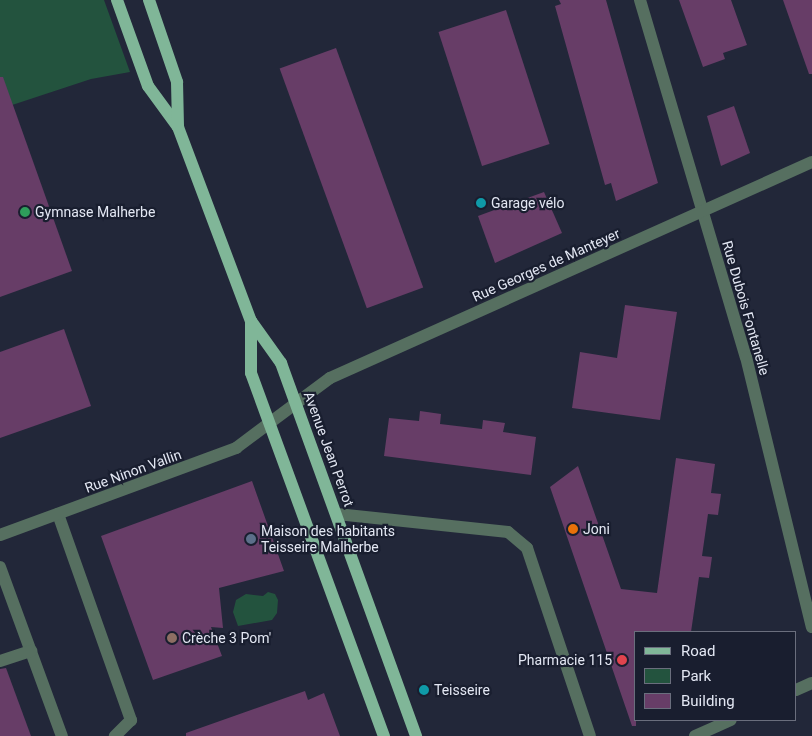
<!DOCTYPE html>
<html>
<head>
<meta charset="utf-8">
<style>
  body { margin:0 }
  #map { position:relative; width:812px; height:736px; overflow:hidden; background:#222739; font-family:Roboto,sans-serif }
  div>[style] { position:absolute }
  .green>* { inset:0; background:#23533e }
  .building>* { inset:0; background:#673d67; transform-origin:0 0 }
  .minor>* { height:12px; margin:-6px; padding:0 6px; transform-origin:6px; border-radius:6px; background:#566f60 }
  .major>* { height:12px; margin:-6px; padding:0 6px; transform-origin:6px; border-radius:6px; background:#80b698 }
  .dots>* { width:14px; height:14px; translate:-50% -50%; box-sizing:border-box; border:2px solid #191e2f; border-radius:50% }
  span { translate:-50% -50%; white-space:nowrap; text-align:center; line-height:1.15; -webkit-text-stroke:4.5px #191e2f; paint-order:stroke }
  .poi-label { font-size:14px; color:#e3e7f3 }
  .left { translate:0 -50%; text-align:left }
  .right { translate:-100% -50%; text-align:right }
  .street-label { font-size:14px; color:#e3e7f3 }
  .legend { position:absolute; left:634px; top:631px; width:162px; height:90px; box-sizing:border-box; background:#191e2f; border:1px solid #6a6e7d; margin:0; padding:6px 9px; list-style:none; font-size:15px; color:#e3e7f3 }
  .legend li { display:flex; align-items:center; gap:10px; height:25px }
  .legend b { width:25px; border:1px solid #6a6e7d }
</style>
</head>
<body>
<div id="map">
  <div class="green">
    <div style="clip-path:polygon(0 0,104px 0,130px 72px,91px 79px,0 109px)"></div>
    <div style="clip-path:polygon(268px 592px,275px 594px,278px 600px,277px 613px,272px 620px,238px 626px,233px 612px,236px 600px,246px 594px,263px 596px)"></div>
  </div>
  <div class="building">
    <div style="clip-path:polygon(559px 0,606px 0,658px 183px,616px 201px,611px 183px,605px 185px,555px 6px,561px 4px)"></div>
    <div style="clip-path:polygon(679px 0,731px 0,747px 45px,723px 53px,725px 59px,703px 67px)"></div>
    <div style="clip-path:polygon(783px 0,812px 0,812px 74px,809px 74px)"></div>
    <div style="left:506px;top:10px;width:141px;height:71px;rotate:72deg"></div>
    <div style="left:336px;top:48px;width:255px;height:60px;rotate:70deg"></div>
    <div style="clip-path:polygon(0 77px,3px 77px,72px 271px,0 297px)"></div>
    <div style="clip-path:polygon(734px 106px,750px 153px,721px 166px,707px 116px)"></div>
    <div style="clip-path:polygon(544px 192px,562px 233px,495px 263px,478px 216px)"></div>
    <div style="clip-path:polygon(625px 305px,677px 312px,660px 420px,572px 408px,580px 352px,617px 358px)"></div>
    <div style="clip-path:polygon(64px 329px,91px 406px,0 438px,0 352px)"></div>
    <div style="clip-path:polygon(420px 411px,441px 414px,440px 424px,482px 429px,483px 420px,505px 423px,503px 432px,536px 437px,531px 475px,384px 456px,389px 418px,419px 421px)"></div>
    <div style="clip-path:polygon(676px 458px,715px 464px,711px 493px,721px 494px,718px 515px,708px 514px,702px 556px,712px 557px,709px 578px,699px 577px,691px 632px,636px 632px,636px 726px,632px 726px,550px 487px,578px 466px,621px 589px,657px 593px)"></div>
    <div style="clip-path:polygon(252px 481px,284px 571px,219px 588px,223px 628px,211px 627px,222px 656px,153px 680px,101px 536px)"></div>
    <div style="clip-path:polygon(6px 668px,31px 736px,0 736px,0 669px)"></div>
    <div style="clip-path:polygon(305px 691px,308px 700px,324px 693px,340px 736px,186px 736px,186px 733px)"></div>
  </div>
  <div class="minor">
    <div style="left:640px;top:0;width:372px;rotate:73.5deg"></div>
    <div style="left:746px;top:357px;width:278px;rotate:76.3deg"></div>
    <div style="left:58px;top:514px;width:219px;rotate:70.5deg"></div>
    <div style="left:131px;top:720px;width:23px;rotate:135deg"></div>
    <div style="left:337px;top:514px;width:172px;rotate:6deg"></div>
    <div style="left:508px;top:532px;width:25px;rotate:40deg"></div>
    <div style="left:527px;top:548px;width:198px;rotate:71.5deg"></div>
    <div style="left:0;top:535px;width:252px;rotate:-20.2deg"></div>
    <div style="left:236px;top:448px;width:117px;rotate:-36.7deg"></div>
    <div style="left:330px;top:378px;width:528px;rotate:-24.14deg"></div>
    <div style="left:0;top:567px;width:180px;rotate:69.9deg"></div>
    <div style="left:0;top:661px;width:33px;rotate:-18deg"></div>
    <div style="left:796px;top:690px;width:17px;rotate:-24deg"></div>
    <div style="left:695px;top:736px;width:39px;rotate:-24deg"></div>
  </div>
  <div class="major">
    <div style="left:117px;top:0;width:91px;rotate:70.2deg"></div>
    <div style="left:148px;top:86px;width:51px;rotate:53.8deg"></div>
    <div style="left:178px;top:127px;width:207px;rotate:69.4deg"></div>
    <div style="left:251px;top:321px;width:52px;rotate:54.5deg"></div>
    <div style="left:281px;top:363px;width:397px;rotate:70.1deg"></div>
    <div style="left:149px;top:0;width:87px;rotate:71.1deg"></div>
    <div style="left:177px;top:82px;width:45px;rotate:88.7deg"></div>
    <div style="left:251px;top:321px;width:52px;rotate:90deg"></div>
    <div style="left:251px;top:373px;width:387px;rotate:69.9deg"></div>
  </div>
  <div class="dots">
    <div style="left:481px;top:203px;background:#0f9aa8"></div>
    <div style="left:25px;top:212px;background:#2e9e5b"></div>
    <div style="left:573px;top:529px;background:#e8710a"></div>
    <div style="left:251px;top:539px;background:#5c6f8a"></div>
    <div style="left:172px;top:638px;background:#8d6e63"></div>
    <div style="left:622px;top:660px;background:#e0444e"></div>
    <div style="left:424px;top:690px;background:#0f9aa8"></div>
  </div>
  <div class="poi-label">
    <span class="left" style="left:491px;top:203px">Garage vélo</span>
    <span class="left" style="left:35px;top:212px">Gymnase Malherbe</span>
    <span class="left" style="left:583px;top:529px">Joni</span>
    <span class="left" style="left:261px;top:539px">Maison des habitants<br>Teisseire Malherbe</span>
    <span class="left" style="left:182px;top:638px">Crèche 3 Pom'</span>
    <span class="right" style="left:612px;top:660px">Pharmacie 115</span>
    <span class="left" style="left:434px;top:690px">Teisseire</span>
  </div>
  <div class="street-label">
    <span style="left:546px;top:265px;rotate:-24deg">Rue Georges de Manteyer</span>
    <span style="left:746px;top:308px;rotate:74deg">Rue Dubois Fontanelle</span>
    <span style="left:329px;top:449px;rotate:70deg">Avenue Jean Perrot</span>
    <span style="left:133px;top:471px;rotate:-20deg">Rue Ninon Vallin</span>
  </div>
  <ul class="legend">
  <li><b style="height:6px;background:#80b698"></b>Road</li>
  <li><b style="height:14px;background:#23533e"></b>Park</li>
  <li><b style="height:14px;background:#673d67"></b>Building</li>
  </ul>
</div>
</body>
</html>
